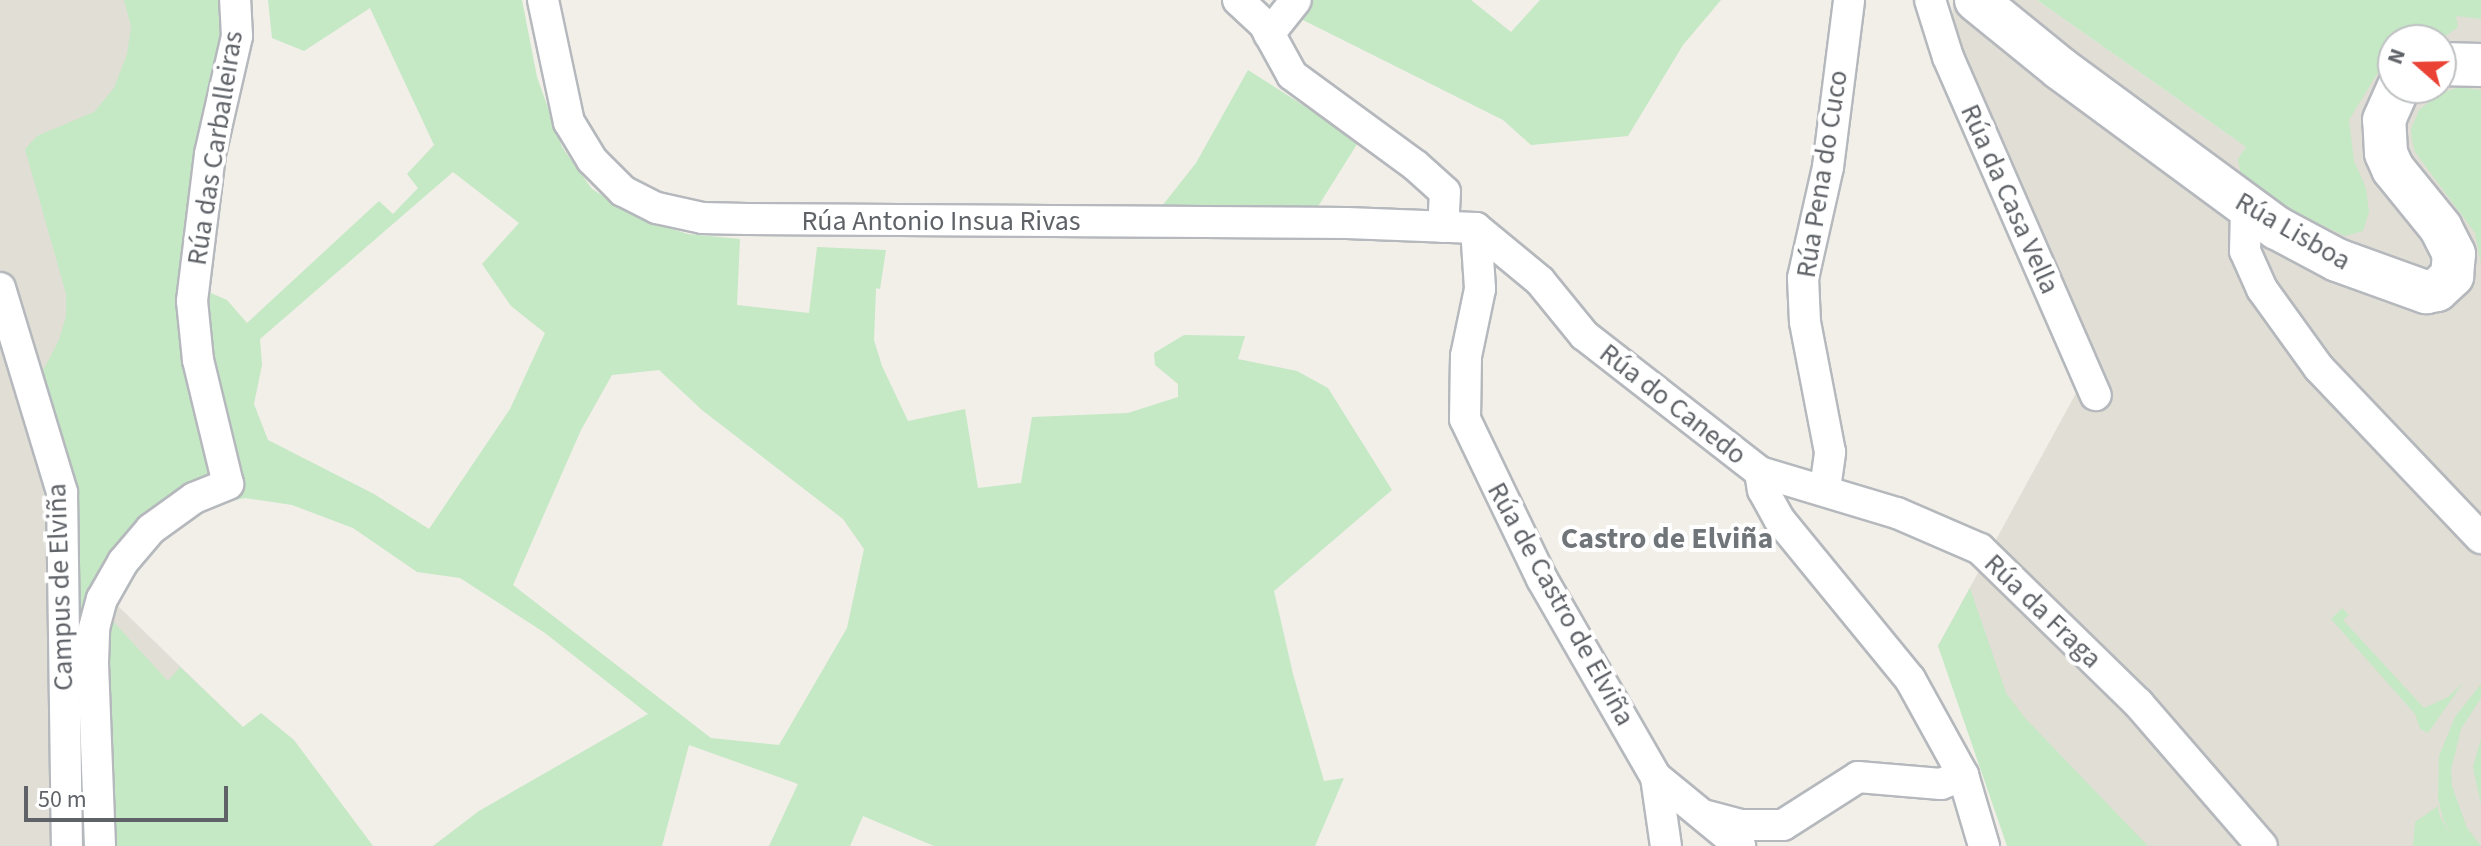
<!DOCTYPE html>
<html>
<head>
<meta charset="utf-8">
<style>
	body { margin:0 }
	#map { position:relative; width:2481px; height:846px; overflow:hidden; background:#f1efe8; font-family:"Source Sans 3",sans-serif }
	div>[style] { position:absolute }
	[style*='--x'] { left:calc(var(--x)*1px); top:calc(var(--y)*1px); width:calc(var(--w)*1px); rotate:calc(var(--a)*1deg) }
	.education>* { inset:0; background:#e1ded6 }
	.green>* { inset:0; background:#c5e8c5 }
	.roads { filter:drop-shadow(2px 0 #b5b8bc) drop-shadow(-2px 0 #b5b8bc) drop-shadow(0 2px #b5b8bc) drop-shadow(0 -2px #b5b8bc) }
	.street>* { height:30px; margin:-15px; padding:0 15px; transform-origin:15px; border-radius:15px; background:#fff }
	.secondary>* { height:42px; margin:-21px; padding:0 21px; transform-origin:21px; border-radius:21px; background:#fff }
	span { translate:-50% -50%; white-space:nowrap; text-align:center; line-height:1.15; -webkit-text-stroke:8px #fff; paint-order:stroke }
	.street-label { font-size:28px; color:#5f6368 }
	.neighbourhood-label { font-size:30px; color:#70757a; font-weight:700 }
	.north { position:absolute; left:2377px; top:24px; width:80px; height:80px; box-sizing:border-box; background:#fff; border:2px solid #bfc1c3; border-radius:50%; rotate:290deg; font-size:22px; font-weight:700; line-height:32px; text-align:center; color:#5f6368 }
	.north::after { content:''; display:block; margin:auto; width:28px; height:36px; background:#ea4335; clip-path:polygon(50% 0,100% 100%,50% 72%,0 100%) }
	.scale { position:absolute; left:24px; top:786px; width:204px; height:36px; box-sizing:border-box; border:4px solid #5f6368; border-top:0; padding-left:10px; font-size:24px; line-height:28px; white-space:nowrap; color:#5f6368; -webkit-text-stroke:6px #fff; paint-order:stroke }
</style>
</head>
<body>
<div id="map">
	<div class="education">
		<i style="clip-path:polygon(0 0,253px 0,82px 571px,365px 846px,0 846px)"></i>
		<i style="clip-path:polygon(evenodd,1953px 0,2037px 0,2246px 147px,2358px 46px,2455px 15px,2481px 19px,2481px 846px,2023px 846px,1938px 646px,2093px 362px,1952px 33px,1953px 0,2393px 40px,2441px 40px,2441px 88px,2393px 88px,2393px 40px)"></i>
	</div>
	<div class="green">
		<i style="clip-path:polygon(evenodd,124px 0,219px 0,224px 19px,206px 291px,227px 300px,247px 323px,379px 201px,393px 214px,418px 188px,407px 174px,434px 145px,370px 8px,304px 51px,272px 38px,268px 0,522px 0,537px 77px,562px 147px,592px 189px,640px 219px,688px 234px,740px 239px,737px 305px,809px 313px,817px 247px,886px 250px,880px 289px,876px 288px,874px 340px,882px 366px,908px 421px,965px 409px,978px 488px,1021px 483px,1032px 417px,1128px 413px,1178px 397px,1178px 384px,1155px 365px,1154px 353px,1184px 335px,1245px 336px,1238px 359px,1297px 371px,1328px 388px,1392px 490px,1274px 591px,1293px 674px,1324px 781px,1344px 778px,1315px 846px,934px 846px,863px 816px,850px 846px,769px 846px,798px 784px,689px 745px,662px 846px,433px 846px,479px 811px,648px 714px,545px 633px,460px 578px,417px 572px,353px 528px,292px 505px,245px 498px,211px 505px,182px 523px,139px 565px,109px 617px,168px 681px,180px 667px,243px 727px,261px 713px,294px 740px,373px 846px,74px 846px,40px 376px,59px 340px,66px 316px,66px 294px,25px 149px,37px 136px,94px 112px,114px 88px,127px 54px,131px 27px,124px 0,453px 172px,519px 223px,482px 264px,511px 306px,545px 333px,510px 409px,429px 529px,374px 494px,268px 440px,254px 404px,262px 365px,260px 339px,453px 172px,124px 0,659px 370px,702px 410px,843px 519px,864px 549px,847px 628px,779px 745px,711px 738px,513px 585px,581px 430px,612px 375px,659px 370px)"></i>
		<i style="clip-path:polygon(1308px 0,1471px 0,1511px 32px,1540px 0,1721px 0,1683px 45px,1628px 136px,1531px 145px,1503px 120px,1301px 19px)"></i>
		<i style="clip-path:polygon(2037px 0,2481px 0,2481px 19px,2456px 16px,2458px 27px,2440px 40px,2393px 40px,2393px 58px,2385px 61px,2349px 120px,2354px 161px,2366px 188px,2369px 212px,2363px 231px,2345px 236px,2299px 214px,2241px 176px,2238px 159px,2246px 147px)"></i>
		<i style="clip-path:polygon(1248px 70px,1359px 141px,1317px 208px,1162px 206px,1196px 163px)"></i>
		<i style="clip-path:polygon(2459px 87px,2481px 90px,2481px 264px,2475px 233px,2415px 152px,2412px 140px,2411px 129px,2419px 110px,2439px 94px)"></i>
		<i style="clip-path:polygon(1970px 588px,2006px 693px,2025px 718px,2148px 846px,2007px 846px,1938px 646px)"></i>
		<i style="clip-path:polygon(2342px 608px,2349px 615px,2343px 620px,2424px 708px,2448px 697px,2463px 683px,2428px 733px,2420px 729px,2415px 714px,2331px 619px)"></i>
		<i style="clip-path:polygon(2481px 684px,2481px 698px,2461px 729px,2451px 770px,2452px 786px,2467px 828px,2481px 846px,2413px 846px,2415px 822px,2438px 806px,2440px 817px,2452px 836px,2443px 819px,2438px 798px,2439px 756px,2455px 717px)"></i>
		<i style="clip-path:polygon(2481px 738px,2481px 805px,2473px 767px)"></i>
	</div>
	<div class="roads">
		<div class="street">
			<i style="--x:543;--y:0;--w:125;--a:78"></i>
			<i style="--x:569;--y:122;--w:44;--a:58.8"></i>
			<i style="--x:592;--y:160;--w:44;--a:45"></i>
			<i style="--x:623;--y:191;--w:38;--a:27"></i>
			<i style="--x:657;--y:208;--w:46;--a:12.5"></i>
			<i style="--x:702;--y:218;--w:45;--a:1.3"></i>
			<i style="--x:747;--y:219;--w:600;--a:0.38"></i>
			<i style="--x:1347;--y:223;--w:129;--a:2.2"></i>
			<i style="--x:1238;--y:0;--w:35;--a:43"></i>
			<i style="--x:1264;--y:24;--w:58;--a:61.2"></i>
			<i style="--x:1292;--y:75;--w:152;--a:36.2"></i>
			<i style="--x:1415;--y:165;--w:40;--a:42"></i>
			<i style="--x:1445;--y:192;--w:35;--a:93"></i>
			<i style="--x:1930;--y:0;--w:60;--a:72.5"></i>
			<i style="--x:1948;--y:57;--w:369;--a:66.4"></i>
			<i style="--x:1269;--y:34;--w:43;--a:-51.5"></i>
			<i style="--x:2246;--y:208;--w:43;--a:91.3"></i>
			<i style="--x:2245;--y:251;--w:42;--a:65.9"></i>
			<i style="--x:2262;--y:289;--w:97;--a:54.2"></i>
			<i style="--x:2319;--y:368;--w:235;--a:46.4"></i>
			<i style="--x:1476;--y:228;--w:83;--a:39.6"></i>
			<i style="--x:1540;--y:281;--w:70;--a:50.8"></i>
			<i style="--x:1584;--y:335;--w:223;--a:37.9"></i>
			<i style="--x:1760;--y:472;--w:18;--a:81"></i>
			<i style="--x:1763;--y:490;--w:33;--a:61"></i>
			<i style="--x:1779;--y:519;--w:207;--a:50.7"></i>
			<i style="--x:1910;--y:679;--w:110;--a:61.1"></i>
			<i style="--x:1963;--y:775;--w:74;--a:73.5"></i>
			<i style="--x:1476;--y:228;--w:61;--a:86.2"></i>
			<i style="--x:1480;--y:289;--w:68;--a:101.8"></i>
			<i style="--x:1466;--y:356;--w:63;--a:90.9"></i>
			<i style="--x:1465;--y:419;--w:178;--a:64.3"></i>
			<i style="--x:1542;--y:579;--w:228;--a:60.1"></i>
			<i style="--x:1656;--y:777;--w:109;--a:39.4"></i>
			<i style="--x:0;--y:288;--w:213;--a:73.1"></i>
			<i style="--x:62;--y:492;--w:354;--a:89.2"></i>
			<i style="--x:1760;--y:472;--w:143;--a:16.7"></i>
			<i style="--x:1897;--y:513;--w:90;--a:23.4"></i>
			<i style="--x:1980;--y:549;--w:221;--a:44.3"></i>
			<i style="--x:2138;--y:703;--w:189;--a:49.1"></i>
			<i style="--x:1825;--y:489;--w:37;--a:-82"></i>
			<i style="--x:1830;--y:452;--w:132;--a:-100.9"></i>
			<i style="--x:1805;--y:322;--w:44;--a:-92.6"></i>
			<i style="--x:1803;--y:278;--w:114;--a:-77.3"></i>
			<i style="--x:1828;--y:167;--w:168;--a:-82.8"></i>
			<i style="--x:1656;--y:777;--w:70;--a:81.8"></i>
			<i style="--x:1707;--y:816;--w:34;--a:15"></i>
			<i style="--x:1740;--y:825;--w:43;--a:0"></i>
			<i style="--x:1783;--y:825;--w:89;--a:-32.6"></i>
			<i style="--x:1858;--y:777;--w:83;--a:4.8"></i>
			<i style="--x:1941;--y:784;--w:24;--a:-22"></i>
			<i style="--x:100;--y:846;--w:183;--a:-92.2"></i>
			<i style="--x:93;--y:663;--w:35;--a:-88"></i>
			<i style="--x:94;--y:628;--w:30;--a:-75"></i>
			<i style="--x:102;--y:599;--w:43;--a:-60.4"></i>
			<i style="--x:123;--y:562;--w:43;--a:-49.7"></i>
			<i style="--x:151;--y:529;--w:53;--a:-35.8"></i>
			<i style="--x:194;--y:498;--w:37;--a:-22"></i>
			<i style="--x:228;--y:484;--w:128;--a:-103.6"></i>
			<i style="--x:198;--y:360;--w:59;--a:-95.8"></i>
			<i style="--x:192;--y:301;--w:148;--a:-83"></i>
			<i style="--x:210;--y:154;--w:121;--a:-77.1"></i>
			<i style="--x:237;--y:36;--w:36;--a:-93"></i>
		</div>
		<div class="secondary">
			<i style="--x:1976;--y:0;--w:109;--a:39.1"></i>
			<i style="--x:2061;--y:69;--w:268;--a:36.4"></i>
			<i style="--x:2277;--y:228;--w:68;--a:28.1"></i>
			<i style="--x:2337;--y:260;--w:95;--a:19.8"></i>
			<i style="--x:2426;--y:292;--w:11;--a:-10"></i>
			<i style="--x:2437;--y:290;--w:21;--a:-43"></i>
			<i style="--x:2452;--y:276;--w:22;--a:-85"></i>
			<i style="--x:2454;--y:254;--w:29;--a:-117"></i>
			<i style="--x:2441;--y:228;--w:76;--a:-129.1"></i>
			<i style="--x:2393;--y:169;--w:17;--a:-114"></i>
			<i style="--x:2386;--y:153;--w:33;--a:-93"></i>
			<i style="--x:2384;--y:120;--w:35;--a:-66"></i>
			<i style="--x:2441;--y:64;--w:40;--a:1.4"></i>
		</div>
	</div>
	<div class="street-label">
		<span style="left:215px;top:148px;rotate:-81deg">Rúa das Carballeiras</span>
		<span style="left:1822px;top:174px;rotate:-81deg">Rúa Pena do Cuco</span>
		<span style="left:2010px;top:199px;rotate:66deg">Rúa da Casa Vella</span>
		<span style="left:941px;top:221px">Rúa Antonio Insua Rivas</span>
		<span style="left:2293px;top:231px;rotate:30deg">Rúa Lisboa</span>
		<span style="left:1673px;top:404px;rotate:38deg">Rúa do Canedo</span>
		<span style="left:60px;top:587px;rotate:-92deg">Campus de Elviña</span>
		<span style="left:1561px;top:604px;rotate:61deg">Rúa de Castro de Elviña</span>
		<span style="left:2043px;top:611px;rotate:44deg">Rúa da Fraga</span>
	</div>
	<div class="neighbourhood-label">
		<span style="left:1667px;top:539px">Castro de Elviña</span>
	</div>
	<div class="north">N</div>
	<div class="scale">50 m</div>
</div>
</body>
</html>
